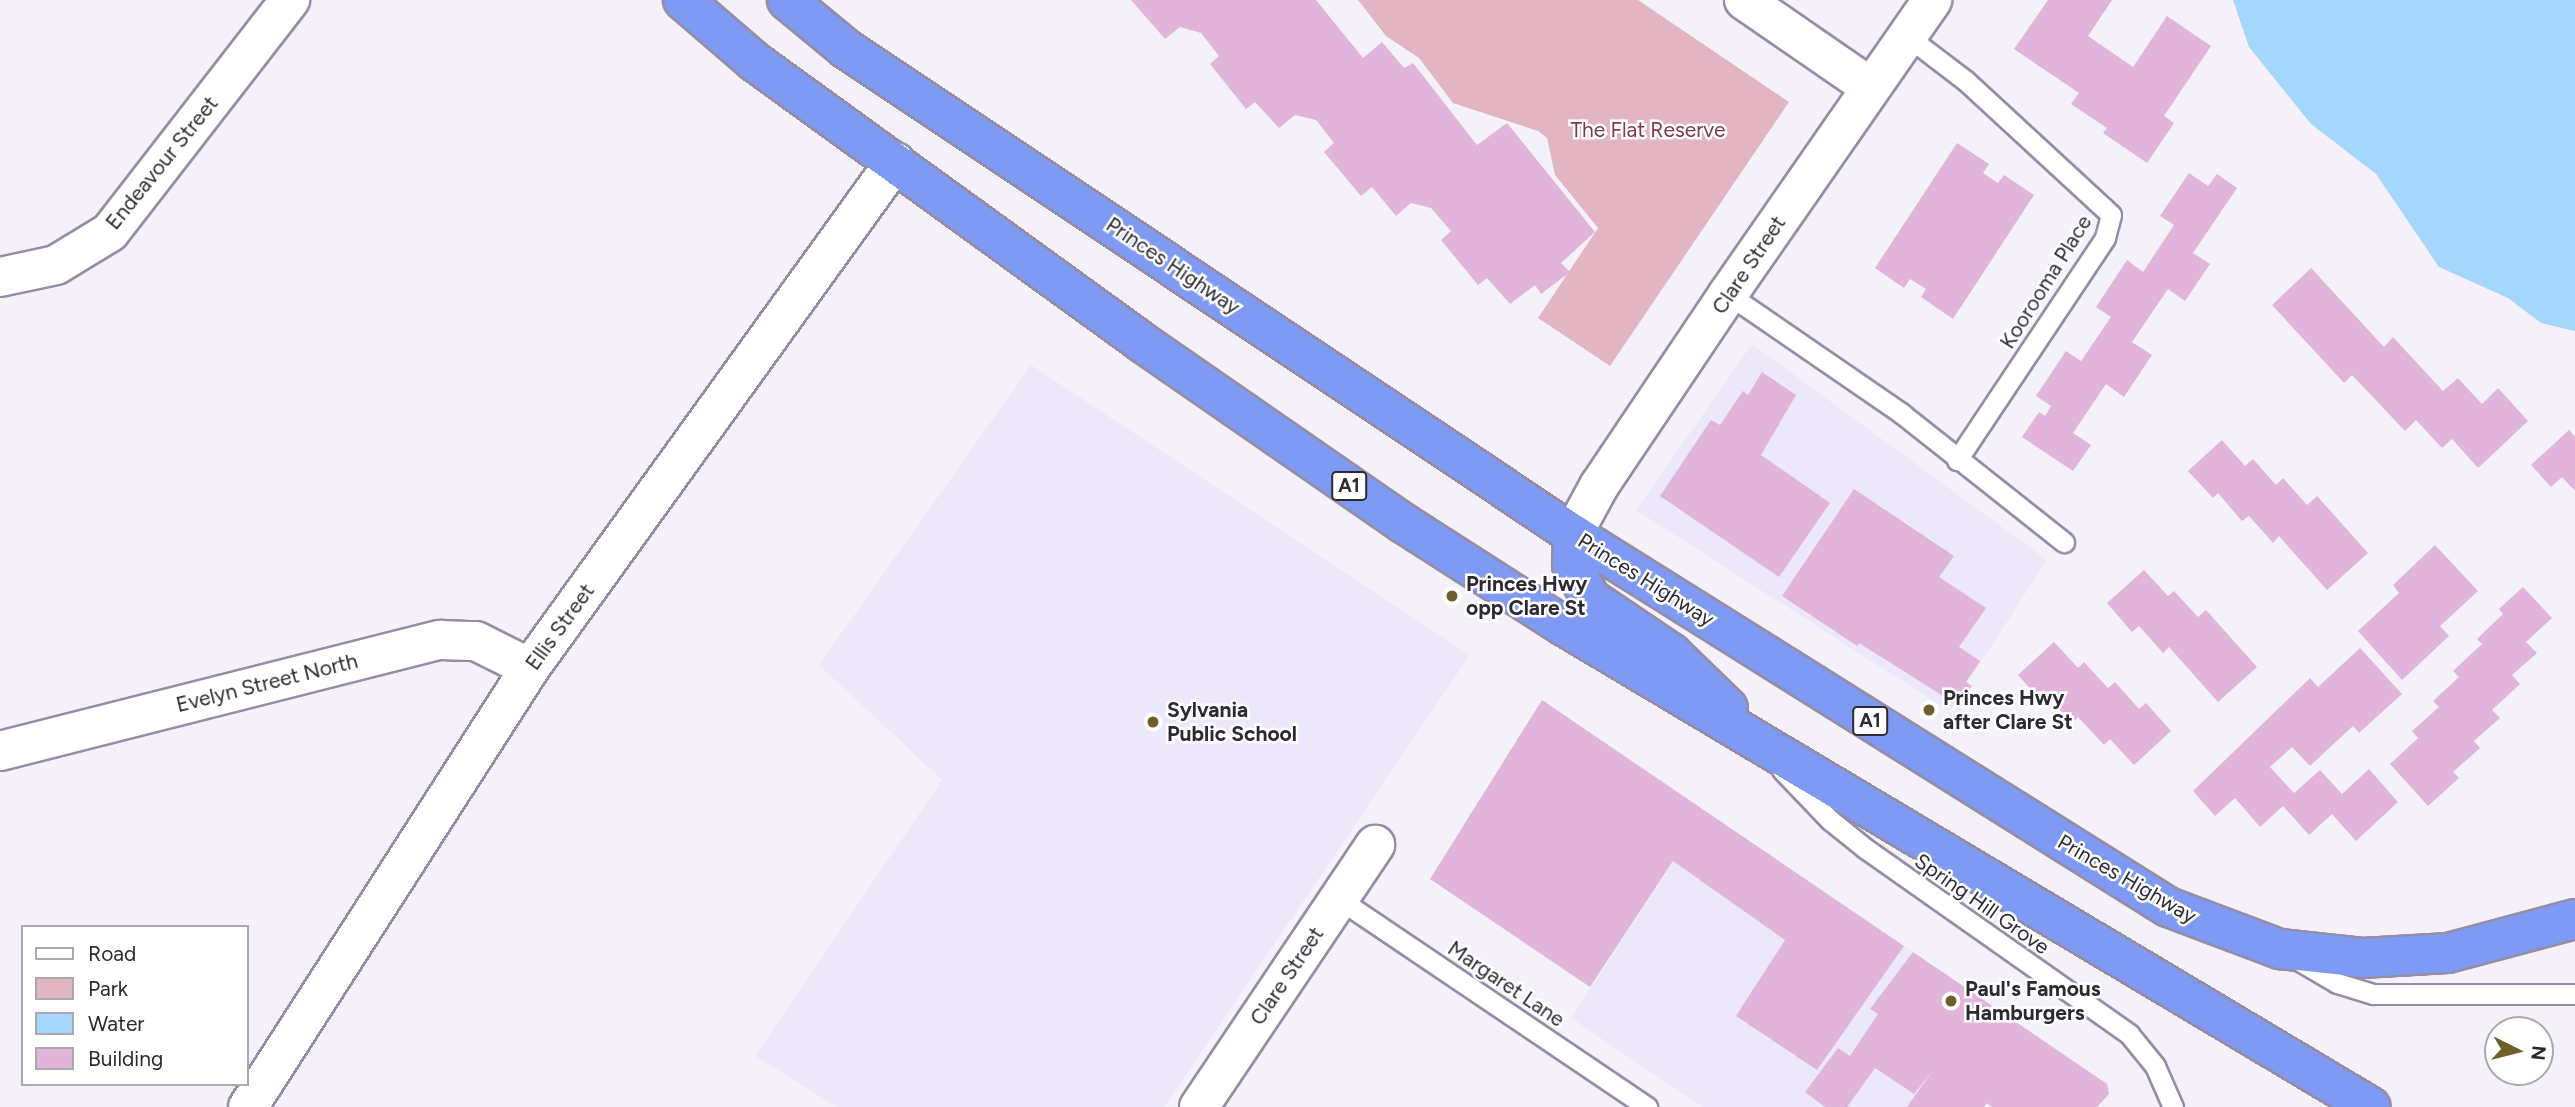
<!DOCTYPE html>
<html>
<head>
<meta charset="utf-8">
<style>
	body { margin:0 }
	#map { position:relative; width:2575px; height:1107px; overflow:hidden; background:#f4f1fb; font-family:Figtree,sans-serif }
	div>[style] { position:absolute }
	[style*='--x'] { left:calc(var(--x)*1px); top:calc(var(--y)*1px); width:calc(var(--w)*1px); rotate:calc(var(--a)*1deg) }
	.built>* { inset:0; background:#ede7fb }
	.green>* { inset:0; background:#e2b5c2 }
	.water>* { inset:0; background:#a4d7fb }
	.building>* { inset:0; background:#e0b4db }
	.roads { filter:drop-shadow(2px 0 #948da5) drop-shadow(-2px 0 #948da5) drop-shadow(0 2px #948da5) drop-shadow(0 -2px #948da5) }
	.lane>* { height:19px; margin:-9.5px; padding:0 9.5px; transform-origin:9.5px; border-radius:9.5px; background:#fff }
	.street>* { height:38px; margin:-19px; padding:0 19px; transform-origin:19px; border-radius:19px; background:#fff }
	.highway>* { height:38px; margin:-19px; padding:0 19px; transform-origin:19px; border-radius:19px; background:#7e9af3 }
	.dots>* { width:19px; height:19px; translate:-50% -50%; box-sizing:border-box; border:4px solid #fff; border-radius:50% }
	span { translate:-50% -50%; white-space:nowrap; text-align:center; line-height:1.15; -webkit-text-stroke:5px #fff; paint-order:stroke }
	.shield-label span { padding:2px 5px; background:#fff; border:2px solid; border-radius:5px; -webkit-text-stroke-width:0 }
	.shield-label { font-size:19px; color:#2c2932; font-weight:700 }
	.park-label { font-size:21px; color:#7f3750 }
	.street-label { font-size:21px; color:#2c2932 }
	.poi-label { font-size:21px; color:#2c2932; font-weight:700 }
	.left { translate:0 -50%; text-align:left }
	.legend { position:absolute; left:21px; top:925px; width:228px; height:161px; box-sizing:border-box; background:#fff; border:2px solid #aba9ad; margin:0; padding:9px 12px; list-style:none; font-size:21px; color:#2c2932 }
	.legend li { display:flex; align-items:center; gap:14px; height:35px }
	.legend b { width:35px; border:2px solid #aba9ad }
	.north { position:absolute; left:2484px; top:1016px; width:70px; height:70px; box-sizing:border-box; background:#fff; border:2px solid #aba9ad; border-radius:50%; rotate:96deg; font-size:19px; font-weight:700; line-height:28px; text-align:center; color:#2c2932 }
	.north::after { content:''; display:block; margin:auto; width:24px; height:32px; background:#705e2d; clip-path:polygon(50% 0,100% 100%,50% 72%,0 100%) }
</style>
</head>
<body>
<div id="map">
	<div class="built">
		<i style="clip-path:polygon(1752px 344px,2047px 560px,1949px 711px,1636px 510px)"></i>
		<i style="clip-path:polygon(1031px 365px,1470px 655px,1164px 1107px,837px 1107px,755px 1056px,942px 780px,819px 665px)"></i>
		<i style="clip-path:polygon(1706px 812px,2107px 1084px,2109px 1094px,2097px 1107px,1702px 1107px,1571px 1018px)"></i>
	</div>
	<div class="green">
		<i style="clip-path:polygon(1358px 0,1638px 0,1789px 102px,1610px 366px,1538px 318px,1598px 228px,1555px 175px,1547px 138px,1538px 131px,1453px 103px,1419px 58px,1386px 36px)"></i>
	</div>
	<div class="water">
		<i style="clip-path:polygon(2233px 0,2575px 0,2575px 331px,2541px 323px,2508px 298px,2439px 267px,2376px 174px,2311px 124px,2249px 47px)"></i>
	</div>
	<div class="building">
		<i style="clip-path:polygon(1131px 0,1316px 0,1363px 58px,1382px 42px,1404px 68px,1413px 63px,1477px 145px,1507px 123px,1595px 232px,1561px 263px,1570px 272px,1541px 294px,1535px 285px,1510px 304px,1487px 278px,1478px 285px,1441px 240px,1451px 231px,1431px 208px,1411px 203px,1396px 216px,1372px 187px,1361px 196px,1324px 152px,1334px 143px,1316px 120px,1295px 115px,1279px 128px,1255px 102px,1246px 109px,1210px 64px,1219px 56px,1201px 33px,1180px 27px,1165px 39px)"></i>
		<i style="clip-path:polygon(2048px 0,2112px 0,2088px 36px,2133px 67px,2167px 16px,2211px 46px,2164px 116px,2174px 123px,2147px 163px,2103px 133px,2107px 128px,2071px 104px,2079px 93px,2014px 49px)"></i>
		<i style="clip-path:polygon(1957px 143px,1989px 164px,1983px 173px,1998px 183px,2004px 175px,2034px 195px,1953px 319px,1921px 297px,1926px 289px,1910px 279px,1904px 288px,1875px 268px)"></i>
		<i style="clip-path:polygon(2189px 173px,2208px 186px,2217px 174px,2237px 188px,2193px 253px,2210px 264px,2185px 301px,2168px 289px,2132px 342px,2152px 355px,2124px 397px,2106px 384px,2073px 433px,2091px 445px,2073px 471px,2022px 437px,2039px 412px,2045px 416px,2051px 406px,2036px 396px,2066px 351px,2081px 361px,2111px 317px,2096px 307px,2127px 260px,2143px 272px,2174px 225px,2160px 216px)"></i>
		<i style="clip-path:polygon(2311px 268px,2384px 347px,2393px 337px,2443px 391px,2458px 378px,2482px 404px,2498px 388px,2528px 421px,2478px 468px,2452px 439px,2442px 448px,2416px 420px,2405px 431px,2352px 375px,2344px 383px,2272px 305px)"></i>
		<i style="clip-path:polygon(1762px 372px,1796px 395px,1761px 455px,1830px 503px,1779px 577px,1660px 496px,1711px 420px,1720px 425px,1743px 391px,1748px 395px)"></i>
		<i style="clip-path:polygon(2569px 430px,2575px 437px,2575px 491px,2562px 477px,2551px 487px,2531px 465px)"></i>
		<i style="clip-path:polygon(2222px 440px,2245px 466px,2253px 459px,2276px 485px,2283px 478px,2307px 505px,2317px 496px,2368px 553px,2327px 590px,2279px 536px,2273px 543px,2249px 516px,2242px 521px,2218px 493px,2213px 498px,2188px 471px)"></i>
		<i style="clip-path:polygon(1854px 489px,1954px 556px,1939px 577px,1986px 608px,1959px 647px,1980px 661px,1966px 682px,1972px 686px,1959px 706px,1859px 643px,1857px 646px,1782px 596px)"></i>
		<i style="clip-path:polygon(2435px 545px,2478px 591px,2440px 626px,2449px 636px,2402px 680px,2358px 631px,2399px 593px,2393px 585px)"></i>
		<i style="clip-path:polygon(2144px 570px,2168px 596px,2174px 591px,2198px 617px,2206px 610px,2257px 667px,2218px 702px,2169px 647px,2163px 653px,2139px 626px,2132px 632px,2107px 603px)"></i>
		<i style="clip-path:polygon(2523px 587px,2552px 618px,2526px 642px,2537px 653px,2512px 675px,2520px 684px,2492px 710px,2500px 718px,2474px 741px,2480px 748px,2453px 772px,2459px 778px,2428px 806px,2390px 764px,2418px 738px,2412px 731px,2439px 707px,2433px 701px,2459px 677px,2453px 671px,2482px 644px,2477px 639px,2503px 614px,2499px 609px)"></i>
		<i style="clip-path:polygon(2054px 642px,2078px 668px,2084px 662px,2108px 688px,2115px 682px,2139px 709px,2146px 703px,2171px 731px,2134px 765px,2110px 739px,2104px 745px,2078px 717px,2072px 723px,2047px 695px,2041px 701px,2018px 675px)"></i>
		<i style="clip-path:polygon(2360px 648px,2402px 694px,2359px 733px,2353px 726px,2310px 766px,2292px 747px,2270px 767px,2294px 793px,2320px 770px,2342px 794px,2369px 769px,2398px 802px,2356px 841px,2332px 814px,2309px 835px,2283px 806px,2260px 827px,2235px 798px,2215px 816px,2193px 791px,2310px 678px,2318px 687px)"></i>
		<i style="clip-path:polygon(1542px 700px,1904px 946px,1817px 1070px,1736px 1016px,1785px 940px,1673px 861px,1590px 987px,1430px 879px)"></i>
		<i style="clip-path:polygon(1913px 952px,2107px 1084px,2109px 1094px,2097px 1107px,1992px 1107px,1987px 1103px,1984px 1107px,1907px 1107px,1933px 1070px,1914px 1094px,1875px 1068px,1847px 1107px,1825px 1107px,1805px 1092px,1838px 1048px,1850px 1056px,1878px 1014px,1870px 1009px)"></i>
	</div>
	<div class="roads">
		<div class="lane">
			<i style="--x:1907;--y:36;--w:74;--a:37.3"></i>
			<i style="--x:1966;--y:81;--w:197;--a:42.7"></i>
			<i style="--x:2111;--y:215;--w:24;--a:105"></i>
			<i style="--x:2105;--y:238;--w:267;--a:123.7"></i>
			<i style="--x:1728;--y:294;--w:210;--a:34.5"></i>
			<i style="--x:1901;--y:413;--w:208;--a:38.4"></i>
			<i style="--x:1782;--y:770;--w:69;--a:46.2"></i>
			<i style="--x:1830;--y:820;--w:46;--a:38.9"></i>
			<i style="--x:1866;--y:849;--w:322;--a:35.1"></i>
			<i style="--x:2129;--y:1034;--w:41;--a:50.9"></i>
			<i style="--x:2155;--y:1066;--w:45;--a:66.3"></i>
			<i style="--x:1339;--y:899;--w:372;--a:34"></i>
			<i style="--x:2298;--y:960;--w:45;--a:30.5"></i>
			<i style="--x:2337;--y:983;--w:38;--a:17"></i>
			<i style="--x:2373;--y:994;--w:202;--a:0"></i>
		</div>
		<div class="street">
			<i style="--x:1744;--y:0;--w:153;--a:34.6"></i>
			<i style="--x:0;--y:277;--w:57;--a:-12.1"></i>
			<i style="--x:56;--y:265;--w:63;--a:-31.4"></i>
			<i style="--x:110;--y:232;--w:294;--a:-52.2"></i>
			<i style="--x:1573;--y:534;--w:55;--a:-61.6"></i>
			<i style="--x:1599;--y:486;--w:231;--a:-56.1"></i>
			<i style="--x:1728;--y:294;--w:358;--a:-55.2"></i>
			<i style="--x:0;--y:751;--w:454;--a:-14.2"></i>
			<i style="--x:440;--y:640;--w:36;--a:2"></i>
			<i style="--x:476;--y:641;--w:60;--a:26.6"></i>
			<i style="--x:248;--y:1107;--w:522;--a:-57.28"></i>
			<i style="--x:530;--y:668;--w:624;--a:-54.2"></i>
			<i style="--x:1199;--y:1107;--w:316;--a:-56.1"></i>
		</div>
		<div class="highway">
			<i style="--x:683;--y:0;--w:95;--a:40.7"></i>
			<i style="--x:755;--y:62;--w:475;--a:35.9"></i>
			<i style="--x:1140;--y:341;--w:320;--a:34.7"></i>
			<i style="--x:1403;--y:523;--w:191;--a:32.6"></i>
			<i style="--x:1564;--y:626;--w:939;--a:30.8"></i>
			<i style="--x:787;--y:0;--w:75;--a:39.6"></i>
			<i style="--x:845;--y:48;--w:875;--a:33.73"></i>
			<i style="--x:1573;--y:534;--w:702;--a:32.08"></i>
			<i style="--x:2168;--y:907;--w:120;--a:20.6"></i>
			<i style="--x:2280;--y:949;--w:83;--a:6.2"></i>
			<i style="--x:2363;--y:958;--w:85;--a:-3.4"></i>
			<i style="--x:2448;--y:953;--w:131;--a:-15"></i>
			<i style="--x:1573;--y:534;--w:31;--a:92"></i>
			<i style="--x:1572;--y:565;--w:39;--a:61"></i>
			<i style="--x:1591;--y:599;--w:97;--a:34"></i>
			<i style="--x:1671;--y:653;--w:79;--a:44"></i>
		</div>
	</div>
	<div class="dots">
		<i style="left:1452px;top:596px;background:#705e2d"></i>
		<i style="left:1929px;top:710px;background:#705e2d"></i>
		<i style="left:1153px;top:722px;background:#705e2d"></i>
		<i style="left:1951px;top:1001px;background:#705e2d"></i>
	</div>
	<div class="shield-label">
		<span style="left:1349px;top:486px">A1</span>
		<span style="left:1870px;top:721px">A1</span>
	</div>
	<div class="park-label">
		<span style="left:1648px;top:130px">The Flat Reserve</span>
	</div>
	<div class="street-label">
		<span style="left:162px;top:163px;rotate:-51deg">Endeavour Street</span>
		<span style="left:1749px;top:265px;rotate:-56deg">Clare Street</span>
		<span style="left:1173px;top:266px;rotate:34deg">Princes Highway</span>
		<span style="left:2046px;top:282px;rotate:-58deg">Koorooma Place</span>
		<span style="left:1646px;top:580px;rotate:32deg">Princes Highway</span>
		<span style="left:560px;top:627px;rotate:-54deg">Ellis Street</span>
		<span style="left:267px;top:683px;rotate:-14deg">Evelyn Street North</span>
		<span style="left:2127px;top:879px;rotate:30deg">Princes Highway</span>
		<span style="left:1982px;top:904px;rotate:35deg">Spring Hill Grove</span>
		<span style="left:1287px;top:976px;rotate:-56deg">Clare Street</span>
		<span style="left:1506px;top:984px;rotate:34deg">Margaret Lane</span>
	</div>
	<div class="poi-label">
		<span class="left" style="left:1466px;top:596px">Princes Hwy<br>opp Clare St</span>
		<span class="left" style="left:1943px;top:710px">Princes Hwy<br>after Clare St</span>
		<span class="left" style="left:1167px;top:722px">Sylvania<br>Public School</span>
		<span class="left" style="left:1965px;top:1001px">Paul's Famous<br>Hamburgers</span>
	</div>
	<ul class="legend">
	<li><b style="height:9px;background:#fff"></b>Road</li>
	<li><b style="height:19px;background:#e2b5c2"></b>Park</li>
	<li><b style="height:19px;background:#a4d7fb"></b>Water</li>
	<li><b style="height:19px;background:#e0b4db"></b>Building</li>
	</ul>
	<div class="north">N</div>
</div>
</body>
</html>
